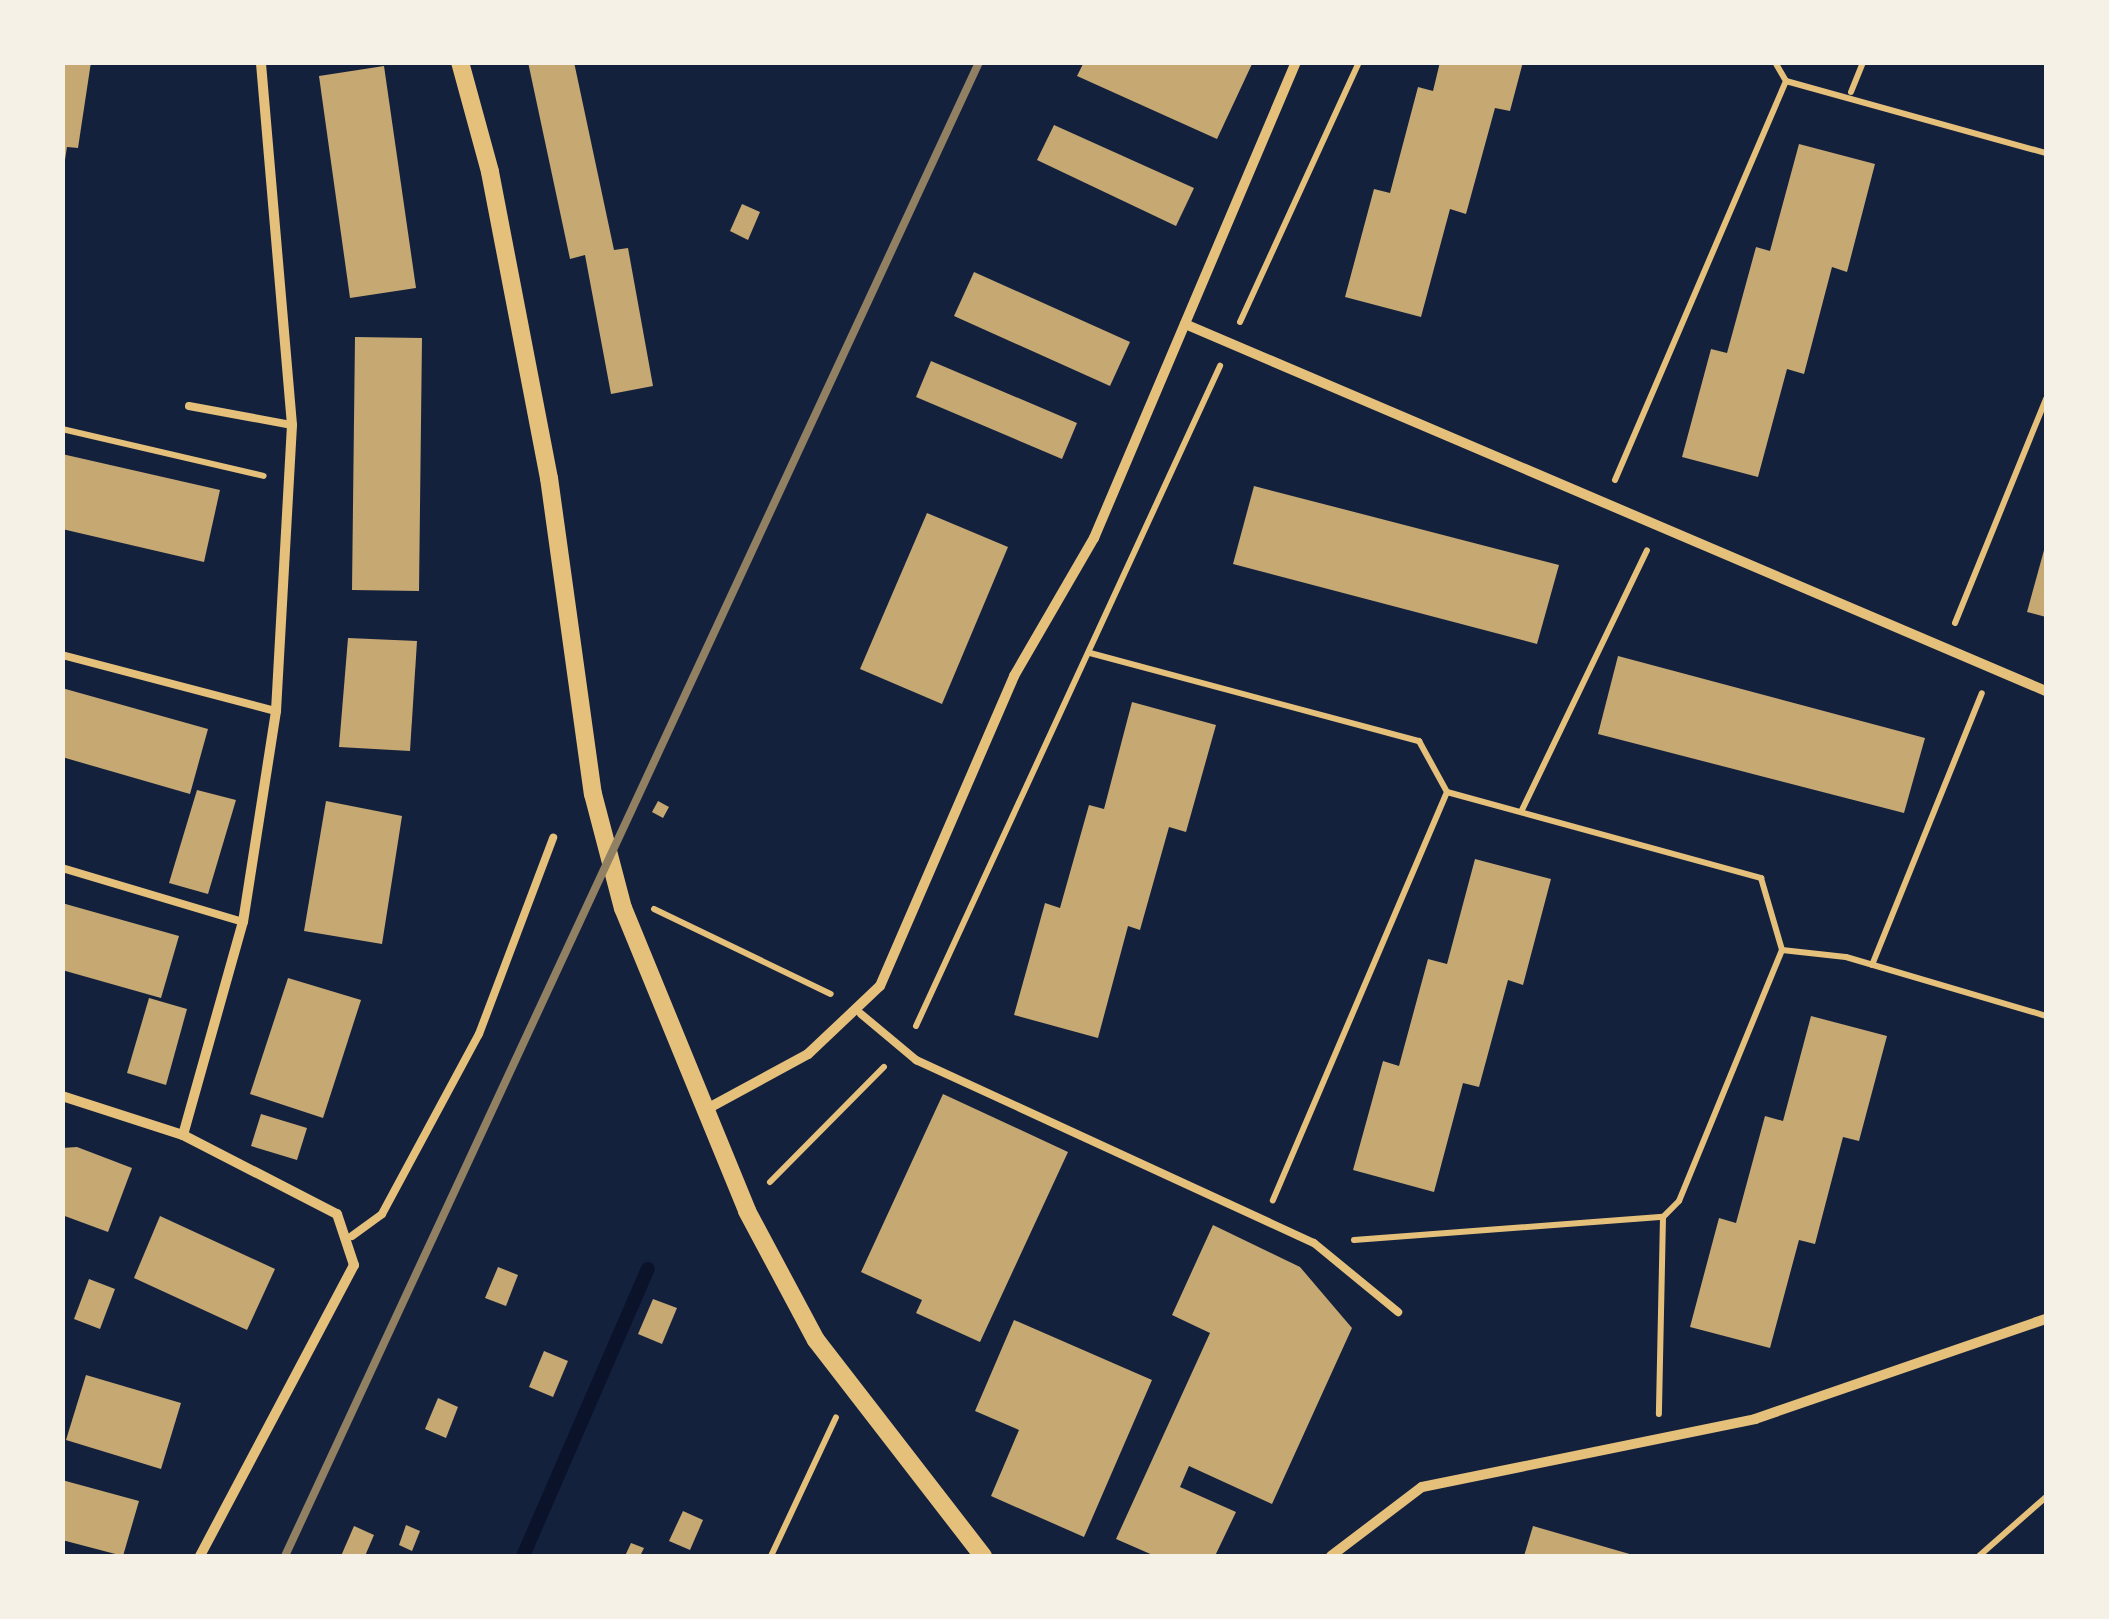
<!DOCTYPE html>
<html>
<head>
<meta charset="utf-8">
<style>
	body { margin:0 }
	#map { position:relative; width:2109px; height:1619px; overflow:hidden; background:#14213d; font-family:Arial,sans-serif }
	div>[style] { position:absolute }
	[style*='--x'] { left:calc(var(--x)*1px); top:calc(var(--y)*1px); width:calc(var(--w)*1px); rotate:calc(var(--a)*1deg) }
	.stream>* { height:14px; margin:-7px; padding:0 7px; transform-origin:7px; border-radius:7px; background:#0b132b }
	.building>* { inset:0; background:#c6a872 }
	.path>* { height:6px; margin:-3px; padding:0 3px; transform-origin:3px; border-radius:3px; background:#e5c07b }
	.service>* { height:8px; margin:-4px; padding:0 4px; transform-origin:4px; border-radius:4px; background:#e5c07b }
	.minor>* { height:10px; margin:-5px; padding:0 5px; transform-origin:5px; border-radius:5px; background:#e5c07b }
	.tertiary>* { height:18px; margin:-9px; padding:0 9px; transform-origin:9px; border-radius:9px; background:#e5c07b }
	.rail>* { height:8px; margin:-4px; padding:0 4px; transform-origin:4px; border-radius:4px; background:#918062 }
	span { translate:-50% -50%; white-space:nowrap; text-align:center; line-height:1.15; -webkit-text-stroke:8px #f6f1e7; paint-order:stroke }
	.frame { position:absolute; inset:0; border:65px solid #f6f1e7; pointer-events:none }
</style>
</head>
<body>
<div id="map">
	<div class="stream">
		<i style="--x:523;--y:1556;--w:313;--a:-66.5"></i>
	</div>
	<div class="building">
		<i style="clip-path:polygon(62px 62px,91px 62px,78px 148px,67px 147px,65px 160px)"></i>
		<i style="clip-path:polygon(528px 62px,574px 62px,614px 250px,628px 248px,653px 386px,611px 394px,585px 255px,570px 259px)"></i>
		<i style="clip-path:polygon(1084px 62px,1249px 62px,1252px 64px,1217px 139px,1077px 76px)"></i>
		<i style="clip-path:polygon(1440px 62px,1523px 62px,1510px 111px,1495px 108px,1466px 214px,1450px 209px,1421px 317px,1345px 297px,1374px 189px,1390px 193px,1418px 87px,1433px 91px)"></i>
		<i style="clip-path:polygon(384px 66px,416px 288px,350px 298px,319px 76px)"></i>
		<i style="clip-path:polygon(1054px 125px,1194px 188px,1176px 226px,1037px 160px)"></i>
		<i style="clip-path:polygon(1799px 144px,1875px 164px,1847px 272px,1832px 267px,1804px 374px,1787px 369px,1758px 477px,1682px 457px,1711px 349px,1727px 353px,1756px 247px,1770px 251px)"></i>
		<i style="clip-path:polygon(742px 204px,760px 212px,748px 240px,730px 231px)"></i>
		<i style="clip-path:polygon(974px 272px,1130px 342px,1110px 386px,954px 316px)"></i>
		<i style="clip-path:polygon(355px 337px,422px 338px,419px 591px,352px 590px)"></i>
		<i style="clip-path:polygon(931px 361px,1077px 423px,1062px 459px,916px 397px)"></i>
		<i style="clip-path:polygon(62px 454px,220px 490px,204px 562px,62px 529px)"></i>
		<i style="clip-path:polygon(1254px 486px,1559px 565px,1537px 644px,1233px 564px)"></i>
		<i style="clip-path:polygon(927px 513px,1008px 547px,942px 704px,860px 669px)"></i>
		<i style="clip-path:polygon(2046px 543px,2046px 617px,2027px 612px)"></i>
		<i style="clip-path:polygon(348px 638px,417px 641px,410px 751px,339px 747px)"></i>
		<i style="clip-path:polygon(1618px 656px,1925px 738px,1904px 813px,1598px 734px)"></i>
		<i style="clip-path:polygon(62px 688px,208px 729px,190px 794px,62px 757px)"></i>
		<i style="clip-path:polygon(1132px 702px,1216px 725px,1186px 832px,1169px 827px,1140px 930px,1128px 926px,1098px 1038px,1014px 1015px,1045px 903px,1060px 908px,1089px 805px,1104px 809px)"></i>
		<i style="clip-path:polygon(197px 790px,236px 800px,208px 894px,169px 883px)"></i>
		<i style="clip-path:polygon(326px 801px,402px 816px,382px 944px,304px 931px)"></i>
		<i style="clip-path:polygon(658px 801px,669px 807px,663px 818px,652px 812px)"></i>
		<i style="clip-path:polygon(1475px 859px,1551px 879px,1523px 985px,1508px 980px,1479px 1087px,1463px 1083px,1434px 1192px,1353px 1170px,1383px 1061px,1399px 1066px,1428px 959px,1447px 964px)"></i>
		<i style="clip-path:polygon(62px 903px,179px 936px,161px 998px,62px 970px)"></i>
		<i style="clip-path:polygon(288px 978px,361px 1000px,323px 1118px,250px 1094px)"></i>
		<i style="clip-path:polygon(149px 998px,187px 1009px,166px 1085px,127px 1073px)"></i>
		<i style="clip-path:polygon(1811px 1016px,1887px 1036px,1859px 1141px,1843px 1137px,1815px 1244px,1799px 1240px,1770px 1348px,1690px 1327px,1719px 1218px,1736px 1223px,1765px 1116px,1783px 1121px)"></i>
		<i style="clip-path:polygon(943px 1094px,1068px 1152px,980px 1342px,916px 1313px,922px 1300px,861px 1272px)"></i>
		<i style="clip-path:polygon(261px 1114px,307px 1128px,297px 1160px,251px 1146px)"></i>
		<i style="clip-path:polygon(77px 1147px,132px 1168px,108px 1232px,62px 1215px,62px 1148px)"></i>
		<i style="clip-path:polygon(160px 1216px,275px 1269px,247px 1330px,134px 1278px)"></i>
		<i style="clip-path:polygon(1213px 1225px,1300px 1267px,1352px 1328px,1272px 1504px,1189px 1466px,1180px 1487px,1236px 1512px,1215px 1556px,1155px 1556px,1116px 1539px,1210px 1333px,1172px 1315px)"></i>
		<i style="clip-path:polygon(498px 1267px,518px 1275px,506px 1306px,485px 1298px)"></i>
		<i style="clip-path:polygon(89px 1279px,115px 1289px,100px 1329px,74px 1319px)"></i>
		<i style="clip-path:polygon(653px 1299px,677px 1308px,662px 1344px,638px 1334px)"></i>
		<i style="clip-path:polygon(1014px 1320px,1152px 1380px,1084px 1537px,991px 1496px,1019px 1430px,975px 1411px)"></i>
		<i style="clip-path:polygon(544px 1351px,568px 1361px,553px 1397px,529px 1387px)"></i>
		<i style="clip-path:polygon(86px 1375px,181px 1403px,161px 1469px,66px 1440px)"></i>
		<i style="clip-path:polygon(438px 1398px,458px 1407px,446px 1438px,425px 1429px)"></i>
		<i style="clip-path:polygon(62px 1480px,139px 1501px,123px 1556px,62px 1540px)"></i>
		<i style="clip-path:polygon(683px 1511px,703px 1520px,690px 1550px,669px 1541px)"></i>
		<i style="clip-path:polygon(406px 1525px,420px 1531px,412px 1551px,399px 1545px)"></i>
		<i style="clip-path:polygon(354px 1526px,374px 1535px,365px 1556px,341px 1556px)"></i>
		<i style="clip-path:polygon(1533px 1526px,1633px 1555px,1633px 1556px,1524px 1556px)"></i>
		<i style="clip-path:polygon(631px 1543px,644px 1548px,640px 1556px,625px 1556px)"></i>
	</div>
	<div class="path">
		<i style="--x:1775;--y:62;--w:22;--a:60"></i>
		<i style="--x:1786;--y:81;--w:270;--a:15.5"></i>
		<i style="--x:1851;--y:92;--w:32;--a:-68"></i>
		<i style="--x:1240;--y:322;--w:286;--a:-65.4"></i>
		<i style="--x:62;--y:429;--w:207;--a:13.1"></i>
		<i style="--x:1615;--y:480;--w:434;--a:-66.8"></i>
		<i style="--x:1955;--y:623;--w:242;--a:-67.9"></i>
		<i style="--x:1090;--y:653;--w:341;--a:15"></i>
		<i style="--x:1419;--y:741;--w:58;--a:61.2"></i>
		<i style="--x:1447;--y:792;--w:444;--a:113.1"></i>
		<i style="--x:1447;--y:792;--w:326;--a:15.3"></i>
		<i style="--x:1761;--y:878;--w:75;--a:73.7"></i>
		<i style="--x:1782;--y:950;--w:271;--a:112.3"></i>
		<i style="--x:1679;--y:1201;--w:23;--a:135"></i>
		<i style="--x:1522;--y:810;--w:288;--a:-64.3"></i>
		<i style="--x:654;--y:909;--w:196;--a:25.7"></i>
		<i style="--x:1782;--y:950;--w:64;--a:6.2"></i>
		<i style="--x:1846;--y:957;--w:209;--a:16.4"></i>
		<i style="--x:1872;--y:965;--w:293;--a:-68"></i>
		<i style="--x:916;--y:1026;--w:727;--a:-65.27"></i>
		<i style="--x:770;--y:1182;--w:162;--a:-45.3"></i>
		<i style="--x:1354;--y:1240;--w:310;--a:-4.3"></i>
		<i style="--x:1663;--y:1217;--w:197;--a:91.2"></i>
		<i style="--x:771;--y:1556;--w:153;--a:-64.9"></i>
		<i style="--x:1979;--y:1556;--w:89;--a:-41.4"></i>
	</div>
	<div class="service">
		<i style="--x:189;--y:406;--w:105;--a:10.5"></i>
		<i style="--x:62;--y:655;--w:221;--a:14.7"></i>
		<i style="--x:62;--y:868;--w:189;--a:16.6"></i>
		<i style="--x:861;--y:1014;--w:72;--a:39.9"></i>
		<i style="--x:916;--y:1060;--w:438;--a:24.7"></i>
		<i style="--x:1314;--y:1243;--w:109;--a:39.4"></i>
		<i style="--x:352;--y:1236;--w:37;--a:-36"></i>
		<i style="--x:382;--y:1214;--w:204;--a:-61.7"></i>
		<i style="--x:479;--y:1034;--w:210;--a:-69.3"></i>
	</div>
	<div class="minor">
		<i style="--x:1185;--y:324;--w:936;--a:23.09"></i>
		<i style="--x:62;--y:1096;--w:127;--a:17.9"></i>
		<i style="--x:183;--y:1135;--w:221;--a:-74.3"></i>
		<i style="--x:243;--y:922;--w:214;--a:-81.1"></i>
		<i style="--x:276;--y:711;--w:286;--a:-86.8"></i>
		<i style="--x:292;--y:425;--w:364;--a:-94.9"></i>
		<i style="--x:705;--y:1110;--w:117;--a:-28.5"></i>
		<i style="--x:808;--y:1054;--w:99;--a:-43.4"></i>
		<i style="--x:880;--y:986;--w:338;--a:-66.6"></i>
		<i style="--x:1014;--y:676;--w:160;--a:-59.9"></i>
		<i style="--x:1094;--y:538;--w:517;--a:-67.01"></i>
		<i style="--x:183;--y:1135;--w:173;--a:27.2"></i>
		<i style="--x:337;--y:1214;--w:54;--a:71.6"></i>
		<i style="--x:354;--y:1265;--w:329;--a:117.9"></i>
		<i style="--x:1331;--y:1556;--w:114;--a:-37.2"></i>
		<i style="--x:1422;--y:1487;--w:340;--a:-11.5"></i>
		<i style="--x:1755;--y:1419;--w:308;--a:-19"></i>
	</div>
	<div class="tertiary">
		<i style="--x:460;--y:62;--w:114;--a:74.7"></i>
		<i style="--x:490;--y:172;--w:312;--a:79.1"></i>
		<i style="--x:549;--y:478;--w:319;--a:82.1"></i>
		<i style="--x:593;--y:794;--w:118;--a:75.3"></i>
		<i style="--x:623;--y:908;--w:327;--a:67.7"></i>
		<i style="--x:747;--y:1211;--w:146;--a:61.9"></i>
		<i style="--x:816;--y:1340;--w:273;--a:52.3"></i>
	</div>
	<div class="rail">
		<i style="--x:285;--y:1556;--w:1647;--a:-65.08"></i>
	</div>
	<div class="frame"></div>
</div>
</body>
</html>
